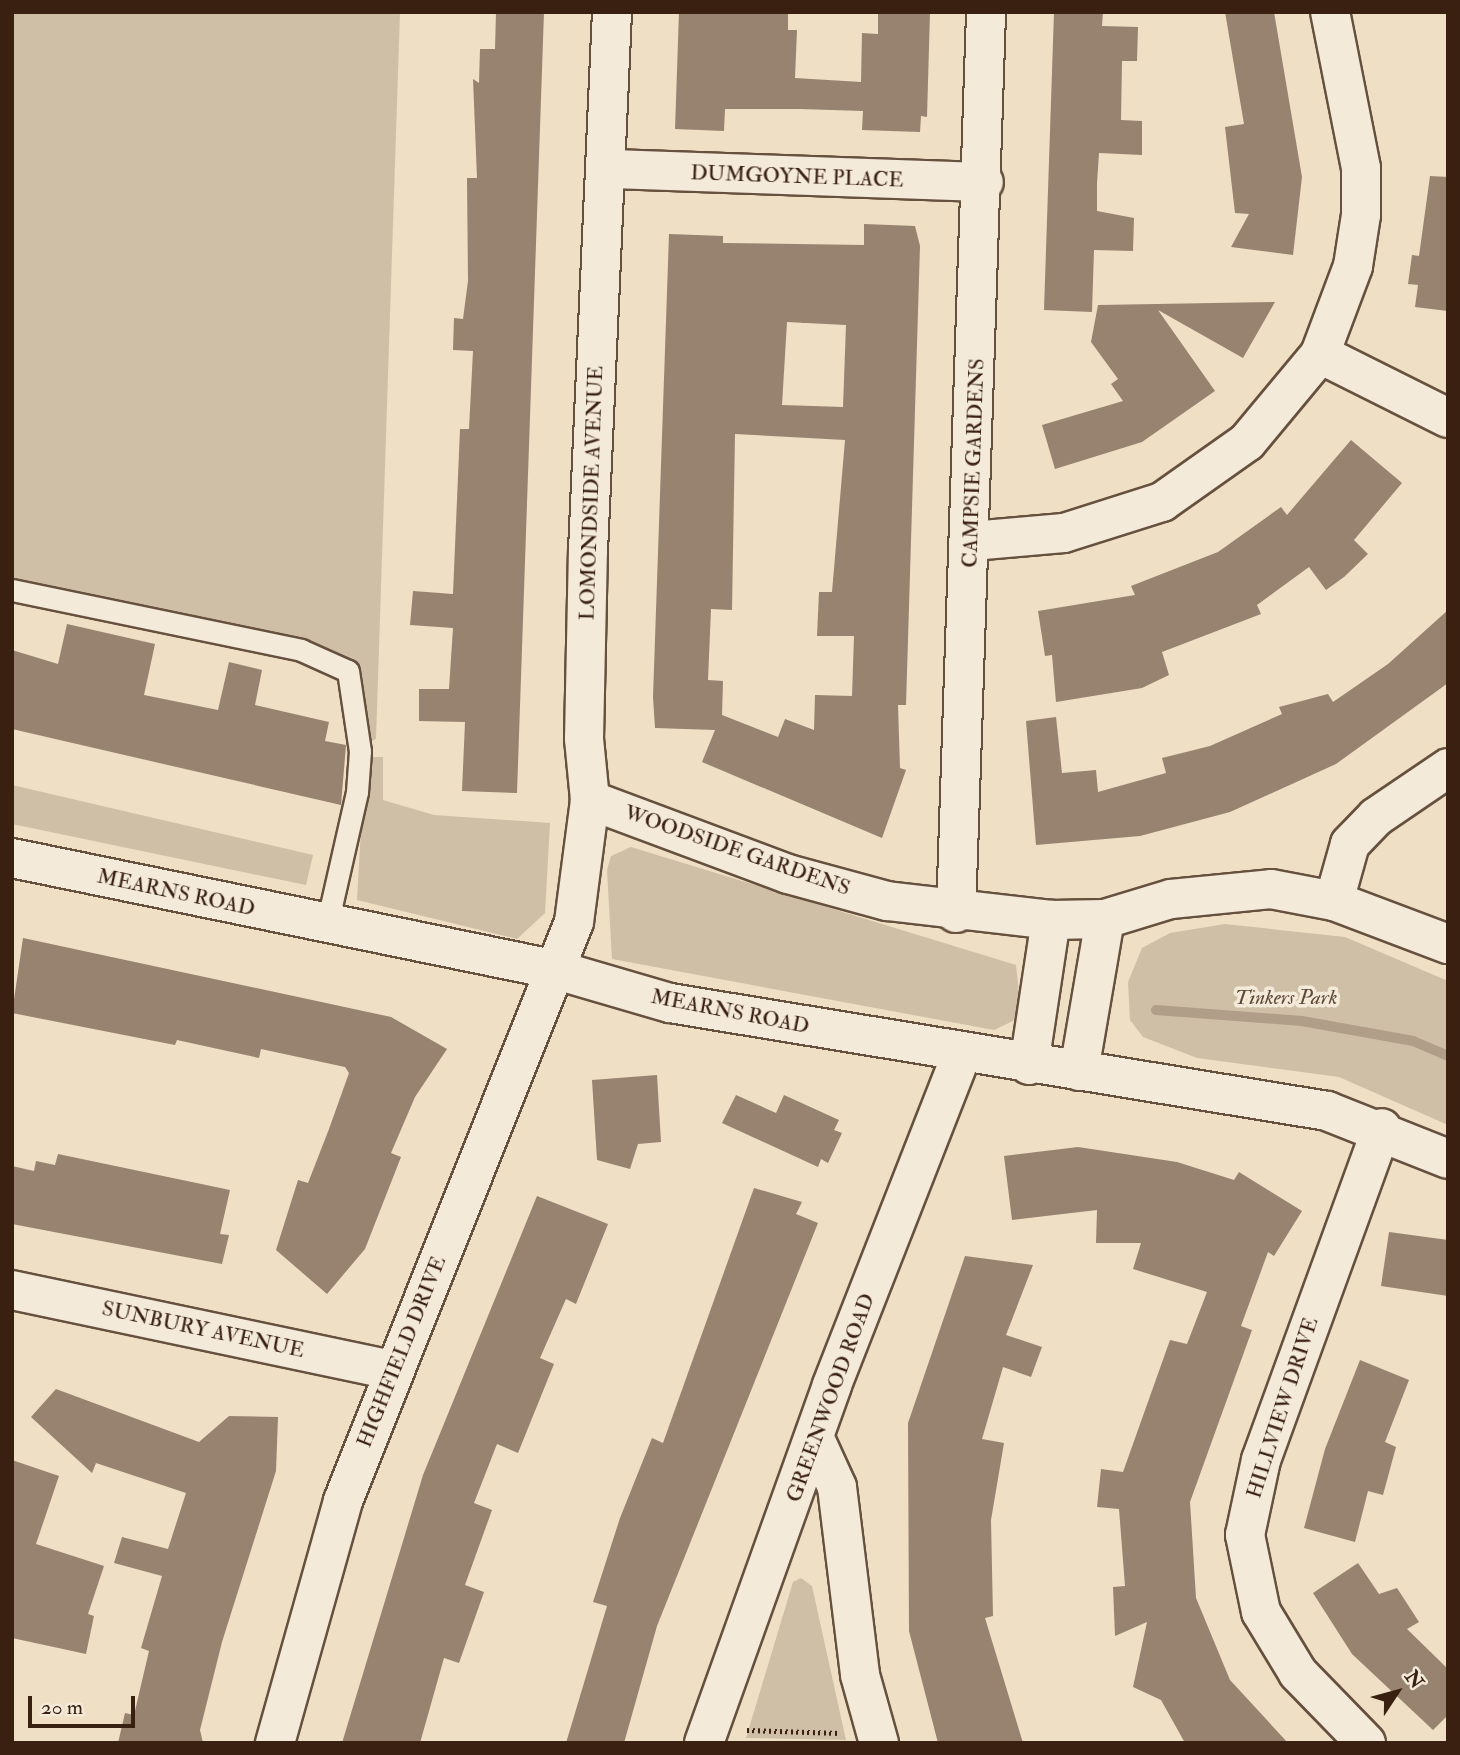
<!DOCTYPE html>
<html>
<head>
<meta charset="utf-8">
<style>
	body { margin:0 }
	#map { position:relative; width:1460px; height:1755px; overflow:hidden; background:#eedfc5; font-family:"IM FELL Double Pica",serif }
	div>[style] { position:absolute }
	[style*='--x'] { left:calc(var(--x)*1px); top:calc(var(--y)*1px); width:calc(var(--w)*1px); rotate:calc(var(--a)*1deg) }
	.green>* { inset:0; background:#cfbfa6 }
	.stream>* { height:10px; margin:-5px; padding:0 5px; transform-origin:5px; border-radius:5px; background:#b09e88 }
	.building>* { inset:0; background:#97836f }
	.path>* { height:4.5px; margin-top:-2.25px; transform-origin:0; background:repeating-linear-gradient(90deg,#392011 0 2px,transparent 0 5.5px) }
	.roads { filter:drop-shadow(2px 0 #66503e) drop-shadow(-2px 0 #66503e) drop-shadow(0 2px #66503e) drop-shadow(0 -2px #66503e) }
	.lane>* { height:21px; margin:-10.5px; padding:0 10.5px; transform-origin:10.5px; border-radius:10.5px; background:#f4ead9 }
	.street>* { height:38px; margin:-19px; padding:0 19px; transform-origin:19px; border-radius:19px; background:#f4ead9 }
	.secondary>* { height:38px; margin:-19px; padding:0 19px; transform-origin:19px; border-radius:19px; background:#f4ead9 }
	span { translate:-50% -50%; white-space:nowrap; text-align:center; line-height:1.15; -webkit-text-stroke:7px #f4ead9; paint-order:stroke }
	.street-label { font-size:21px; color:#392011 }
	.park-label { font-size:21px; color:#5e4836; font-style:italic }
	.frame { position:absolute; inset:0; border:14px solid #392011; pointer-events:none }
	.north { position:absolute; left:1362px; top:1657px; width:70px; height:70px; -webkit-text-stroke:5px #f4ead9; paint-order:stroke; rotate:54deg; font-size:19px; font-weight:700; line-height:28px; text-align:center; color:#392011 }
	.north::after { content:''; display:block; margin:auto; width:24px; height:32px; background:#392011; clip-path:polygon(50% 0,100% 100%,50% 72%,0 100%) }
	.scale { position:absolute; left:28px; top:1696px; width:107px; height:32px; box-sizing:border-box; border:4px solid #392011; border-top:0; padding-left:9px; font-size:21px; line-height:24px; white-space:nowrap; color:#392011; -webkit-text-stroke:5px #f4ead9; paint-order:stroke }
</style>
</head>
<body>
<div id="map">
	<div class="green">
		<i style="clip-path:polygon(12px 12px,400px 12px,376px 739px,357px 747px,343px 663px,12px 590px)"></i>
		<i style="clip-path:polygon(365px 757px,383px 757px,383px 800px,434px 815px,550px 823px,545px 913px,517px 939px,357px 900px)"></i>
		<i style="clip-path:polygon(12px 785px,313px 855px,306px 885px,12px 824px)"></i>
		<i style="clip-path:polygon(631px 847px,1016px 965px,1020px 1002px,1013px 1021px,994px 1030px,612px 959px,607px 870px,611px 856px)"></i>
		<i style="clip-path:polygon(1225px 924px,1345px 937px,1448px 981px,1448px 1125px,1339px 1077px,1197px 1058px,1143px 1037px,1130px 1020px,1128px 982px,1142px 948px,1170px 933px)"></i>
		<i style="clip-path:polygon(801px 1578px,812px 1586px,846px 1740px,746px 1738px,793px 1582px)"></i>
	</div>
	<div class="stream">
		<i style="--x:1156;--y:1010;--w:146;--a:4.3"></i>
		<i style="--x:1302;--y:1021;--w:113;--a:10.2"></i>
		<i style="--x:1413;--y:1041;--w:38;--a:23"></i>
	</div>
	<div class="building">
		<i style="clip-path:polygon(496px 12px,544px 12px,517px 793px,462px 791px,465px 722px,419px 721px,419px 689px,449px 689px,453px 628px,410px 625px,413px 591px,453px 594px,460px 429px,469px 429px,473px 351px,453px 350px,454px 318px,463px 319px,468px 281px,467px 178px,477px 178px,473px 79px,479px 83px,480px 49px,495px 49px)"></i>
		<i style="clip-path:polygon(679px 12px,788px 13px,788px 30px,797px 30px,795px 78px,861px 82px,862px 33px,878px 34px,878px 12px,930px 12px,927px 117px,921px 116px,920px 132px,862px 130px,863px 111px,800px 109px,725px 109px,724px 131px,675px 129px)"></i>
		<i style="clip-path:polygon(1054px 12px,1103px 12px,1102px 26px,1138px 27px,1137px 61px,1122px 61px,1121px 120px,1142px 121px,1142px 155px,1099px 153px,1097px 183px,1097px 211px,1134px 218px,1133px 251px,1094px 250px,1092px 312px,1044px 310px)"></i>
		<i style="clip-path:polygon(1225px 12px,1274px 12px,1302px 177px,1293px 255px,1231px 247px,1249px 214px,1235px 213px,1225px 127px,1244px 124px)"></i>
		<i style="clip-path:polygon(1430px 176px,1448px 177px,1448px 311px,1415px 307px,1418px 285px,1408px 284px,1412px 255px,1419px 256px)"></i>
		<i style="clip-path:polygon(evenodd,864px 224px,915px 226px,920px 246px,906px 705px,898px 705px,900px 768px,906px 770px,882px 838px,702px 762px,715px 730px,655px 728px,653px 697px,669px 234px,723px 236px,723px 243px,864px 245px,864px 224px,787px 322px,846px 325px,843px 407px,782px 405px,787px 322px,864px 224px,735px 434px,845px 440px,832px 592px,819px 592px,817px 636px,854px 636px,852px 696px,815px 695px,814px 730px,785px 719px,778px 737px,722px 715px,723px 681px,708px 680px,711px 609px,732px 610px,735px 434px)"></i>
		<i style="clip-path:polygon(1275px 302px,1243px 358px,1158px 310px,1215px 391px,1142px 442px,1055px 469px,1042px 425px,1123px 401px,1111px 384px,1118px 379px,1091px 342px,1098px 305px)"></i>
		<i style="clip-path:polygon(1351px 440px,1402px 483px,1354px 540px,1368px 554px,1344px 577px,1326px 590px,1309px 567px,1257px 605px,1261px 614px,1162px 652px,1169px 675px,1142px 688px,1056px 702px,1052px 655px,1045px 656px,1038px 611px,1135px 595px,1131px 586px,1218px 552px,1281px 507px,1287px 515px)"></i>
		<i style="clip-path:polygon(1448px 610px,1448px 683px,1336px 764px,1230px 812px,1140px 836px,1036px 845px,1026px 721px,1056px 717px,1062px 773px,1096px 770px,1098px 792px,1166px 773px,1162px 758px,1210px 746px,1282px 714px,1279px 707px,1328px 694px,1333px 702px,1388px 664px)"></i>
		<i style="clip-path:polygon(67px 624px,155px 644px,144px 695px,218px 710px,229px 662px,262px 670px,255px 705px,329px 722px,325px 741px,346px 745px,341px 805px,12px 729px,12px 650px,58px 664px)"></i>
		<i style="clip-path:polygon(23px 938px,391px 1017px,447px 1049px,415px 1097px,391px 1153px,401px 1157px,365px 1249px,327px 1294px,276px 1250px,298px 1180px,308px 1183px,329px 1129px,349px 1073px,345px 1067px,261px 1049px,259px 1058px,177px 1040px,175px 1045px,12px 1013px)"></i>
		<i style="clip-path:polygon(657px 1075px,661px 1142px,638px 1144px,630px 1169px,597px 1160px,592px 1080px)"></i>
		<i style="clip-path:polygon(736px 1095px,776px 1113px,784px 1095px,839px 1120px,834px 1130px,842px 1133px,828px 1163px,821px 1159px,818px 1167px,722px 1123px)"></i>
		<i style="clip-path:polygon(1078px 1147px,1177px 1162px,1234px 1180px,1239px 1172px,1302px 1211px,1274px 1256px,1268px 1252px,1241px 1326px,1252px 1330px,1190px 1502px,1196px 1598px,1230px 1680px,1288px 1743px,1185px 1743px,1161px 1700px,1133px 1687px,1147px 1622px,1115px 1636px,1113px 1587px,1125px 1586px,1119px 1509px,1097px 1507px,1101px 1469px,1123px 1472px,1170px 1340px,1187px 1344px,1207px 1292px,1133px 1269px,1141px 1243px,1096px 1243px,1097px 1210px,1012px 1220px,1004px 1156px)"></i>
		<i style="clip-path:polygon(58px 1154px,230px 1190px,220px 1234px,229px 1235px,222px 1264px,12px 1224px,12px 1166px,34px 1171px,36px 1161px,55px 1165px)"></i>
		<i style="clip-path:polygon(754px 1188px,802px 1202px,796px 1214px,818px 1223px,657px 1626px,624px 1743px,566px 1743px,607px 1606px,593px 1602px,620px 1518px,652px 1438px,663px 1443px)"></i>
		<i style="clip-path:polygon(537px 1196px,608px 1224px,576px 1304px,566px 1299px,540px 1358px,554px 1364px,518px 1453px,497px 1444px,474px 1503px,492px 1510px,465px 1585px,484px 1592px,459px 1663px,444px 1658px,420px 1743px,342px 1743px,423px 1475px)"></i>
		<i style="clip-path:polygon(1389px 1232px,1448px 1240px,1448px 1296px,1381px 1286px)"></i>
		<i style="clip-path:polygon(965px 1256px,1033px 1265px,1006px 1335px,1042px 1347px,1031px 1377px,1003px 1367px,982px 1439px,1004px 1443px,991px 1520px,993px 1616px,985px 1618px,1023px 1743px,938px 1743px,909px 1631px,908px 1423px)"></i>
		<i style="clip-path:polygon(1360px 1360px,1409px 1380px,1385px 1442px,1396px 1447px,1383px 1495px,1368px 1491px,1355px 1542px,1304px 1528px,1325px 1449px)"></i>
		<i style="clip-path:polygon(56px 1389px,199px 1442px,229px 1416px,278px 1417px,276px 1471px,222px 1642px,200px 1730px,203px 1743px,118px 1743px,125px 1713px,134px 1715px,149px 1651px,141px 1648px,162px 1576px,114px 1563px,122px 1537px,168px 1549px,186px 1493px,96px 1463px,92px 1473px,31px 1417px)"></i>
		<i style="clip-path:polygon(12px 1460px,59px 1476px,36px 1544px,104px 1566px,88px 1614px,94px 1616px,86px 1654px,12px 1638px)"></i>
		<i style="clip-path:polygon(1358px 1563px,1379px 1594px,1397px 1588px,1419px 1622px,1407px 1629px,1448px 1669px,1448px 1715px,1433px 1730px,1352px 1654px,1313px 1593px)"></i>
	</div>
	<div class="path">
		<i style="--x:747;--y:1730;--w:93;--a:1.8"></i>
	</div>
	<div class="roads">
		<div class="lane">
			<i style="--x:12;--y:590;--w:295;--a:11.7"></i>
			<i style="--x:301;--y:650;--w:51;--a:24.1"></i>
			<i style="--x:348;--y:671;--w:81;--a:81.5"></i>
			<i style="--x:360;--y:751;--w:41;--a:94.2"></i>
			<i style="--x:357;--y:792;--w:135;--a:102.8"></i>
		</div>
		<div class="street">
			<i style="--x:610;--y:169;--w:374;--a:2"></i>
			<i style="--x:1320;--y:354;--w:143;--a:26.6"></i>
			<i style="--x:972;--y:541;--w:92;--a:-5"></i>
			<i style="--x:1064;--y:533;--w:103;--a:-17.6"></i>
			<i style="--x:1162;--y:502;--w:104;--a:-35.2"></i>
			<i style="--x:1247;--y:442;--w:114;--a:-50.3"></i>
			<i style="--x:1320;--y:354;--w:94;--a:-69.4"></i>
			<i style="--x:1353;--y:266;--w:52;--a:-81.1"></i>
			<i style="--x:1361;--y:215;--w:47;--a:-90"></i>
			<i style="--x:1361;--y:168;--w:159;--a:-101.2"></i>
			<i style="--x:590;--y:800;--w:211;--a:20.5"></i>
			<i style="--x:788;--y:874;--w:103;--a:15.3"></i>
			<i style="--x:887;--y:901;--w:165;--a:6.6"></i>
			<i style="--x:1334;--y:901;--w:59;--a:-74.3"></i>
			<i style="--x:1350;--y:844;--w:37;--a:-46"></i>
			<i style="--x:1376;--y:817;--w:87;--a:-34.2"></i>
			<i style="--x:956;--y:913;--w:901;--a:-88.09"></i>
			<i style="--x:12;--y:1290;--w:389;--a:11.9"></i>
			<i style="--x:815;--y:1439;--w:53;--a:65.4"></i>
			<i style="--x:837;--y:1487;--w:189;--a:83"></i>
			<i style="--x:860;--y:1675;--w:71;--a:74.4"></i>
			<i style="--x:275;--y:1743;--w:251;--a:-74.3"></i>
			<i style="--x:343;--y:1501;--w:623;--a:-68.25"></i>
			<i style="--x:574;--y:922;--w:123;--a:-82.5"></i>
			<i style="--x:590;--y:800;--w:61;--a:-95.6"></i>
			<i style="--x:584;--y:739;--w:188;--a:-88.8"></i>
			<i style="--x:588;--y:551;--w:540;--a:-87.45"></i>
			<i style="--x:1366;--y:1743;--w:98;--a:-134.2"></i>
			<i style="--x:1298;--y:1673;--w:71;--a:-121.2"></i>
			<i style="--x:1261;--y:1612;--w:79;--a:-101.7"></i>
			<i style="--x:1245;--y:1535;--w:77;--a:-78"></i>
			<i style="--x:1261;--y:1460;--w:353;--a:-70"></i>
		</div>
		<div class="secondary">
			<i style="--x:12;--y:858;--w:556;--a:11.61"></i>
			<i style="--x:557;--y:970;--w:118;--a:16.3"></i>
			<i style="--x:670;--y:1003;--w:666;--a:9.33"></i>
			<i style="--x:1327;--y:1111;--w:130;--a:21.6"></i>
			<i style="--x:1029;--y:1065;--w:147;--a:-81.4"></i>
			<i style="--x:1051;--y:920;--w:54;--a:-1.1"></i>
			<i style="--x:1105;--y:919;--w:69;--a:-16.9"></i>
			<i style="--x:1171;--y:899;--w:100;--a:-5.7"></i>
			<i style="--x:1271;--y:889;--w:64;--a:10.8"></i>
			<i style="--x:1334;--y:901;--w:122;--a:20.7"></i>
			<i style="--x:1079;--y:1071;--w:154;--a:-80.3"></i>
			<i style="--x:704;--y:1743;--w:380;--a:-70.3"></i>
			<i style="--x:832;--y:1385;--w:354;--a:-68.6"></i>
		</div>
	</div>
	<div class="street-label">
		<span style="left:797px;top:177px;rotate:2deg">DUMGOYNE PLACE</span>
		<span style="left:974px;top:463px;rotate:-88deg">CAMPSIE GARDENS</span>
		<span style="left:592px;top:493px;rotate:-88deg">LOMONDSIDE AVENUE</span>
		<span style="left:737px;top:851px;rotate:19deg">WOODSIDE GARDENS</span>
		<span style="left:176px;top:893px;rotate:12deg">MEARNS ROAD</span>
		<span style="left:730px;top:1012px;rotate:11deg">MEARNS ROAD</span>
		<span style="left:203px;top:1330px;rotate:12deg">SUNBURY AVENUE</span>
		<span style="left:402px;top:1352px;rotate:-68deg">HIGHFIELD DRIVE</span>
		<span style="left:831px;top:1398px;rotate:-70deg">GREENWOOD ROAD</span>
		<span style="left:1283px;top:1408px;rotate:-72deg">HILLVIEW DRIVE</span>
	</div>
	<div class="park-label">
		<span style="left:1286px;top:998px">Tinkers Park</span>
	</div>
	<div class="frame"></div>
	<div class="north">N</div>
	<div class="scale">20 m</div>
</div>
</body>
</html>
